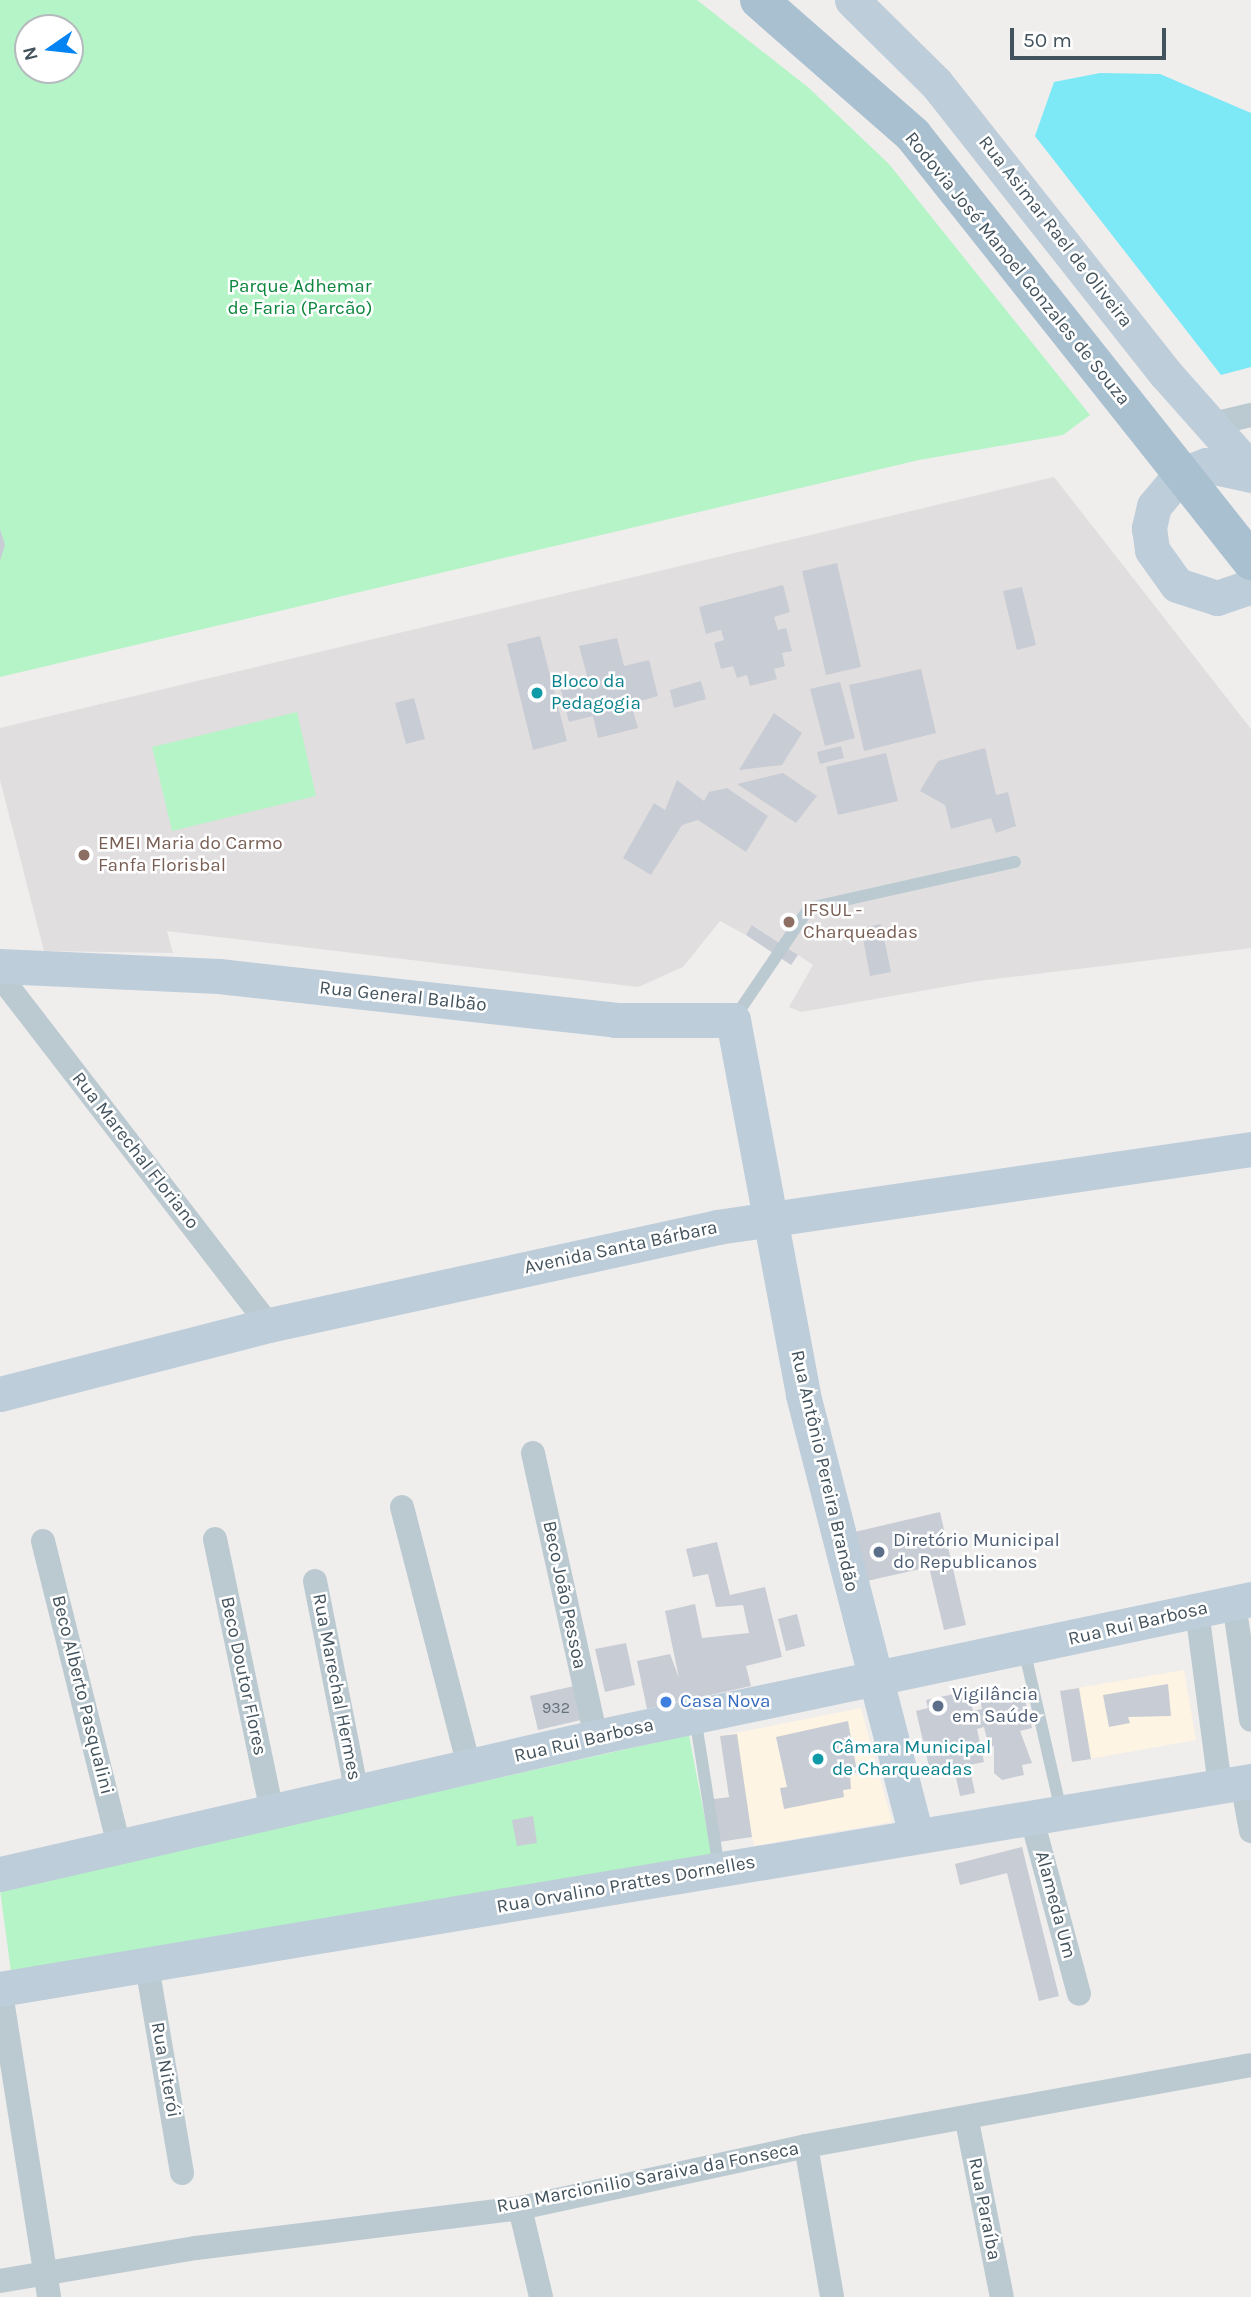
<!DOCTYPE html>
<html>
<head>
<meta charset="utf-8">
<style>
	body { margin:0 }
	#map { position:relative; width:1251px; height:2297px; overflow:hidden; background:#f0eded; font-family:Karla,sans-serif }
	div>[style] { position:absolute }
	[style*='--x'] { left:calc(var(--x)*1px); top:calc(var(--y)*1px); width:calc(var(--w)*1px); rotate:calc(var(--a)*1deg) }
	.commercial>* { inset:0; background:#fef4e3 }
	.education>* { inset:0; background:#e1dedf }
	.green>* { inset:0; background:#b5f4c7 }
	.water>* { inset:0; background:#7de8f6 }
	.building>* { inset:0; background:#c8ccd4 }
	.lane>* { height:12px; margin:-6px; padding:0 6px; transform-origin:6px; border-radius:6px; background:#bbcad1 }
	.street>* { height:24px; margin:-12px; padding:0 12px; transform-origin:12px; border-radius:12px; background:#bbcad1 }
	.secondary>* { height:35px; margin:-17.5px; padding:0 17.5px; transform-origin:17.5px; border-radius:17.5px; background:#bdcdd9 }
	.primary>* { height:38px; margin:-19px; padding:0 19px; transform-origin:19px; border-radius:19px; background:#a9c0d0 }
	.dots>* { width:19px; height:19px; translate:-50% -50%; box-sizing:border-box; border:4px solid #fff; border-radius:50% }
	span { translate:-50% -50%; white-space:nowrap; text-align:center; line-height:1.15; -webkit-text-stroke:5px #fff; paint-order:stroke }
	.number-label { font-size:16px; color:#64717b }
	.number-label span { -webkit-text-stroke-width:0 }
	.street-label { font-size:19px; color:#43535d }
	.park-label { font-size:19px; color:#0c863d }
	.culture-label { font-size:19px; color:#0d838f }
	.left { translate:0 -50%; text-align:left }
	.education-label { font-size:19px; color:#785e54 }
	.service-label { font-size:19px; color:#4e5e75 }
	.shop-label { font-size:19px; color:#366cbe }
	.north { position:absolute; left:14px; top:14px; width:70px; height:70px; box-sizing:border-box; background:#fff; border:2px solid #b4babe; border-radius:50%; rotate:256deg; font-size:19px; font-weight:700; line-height:28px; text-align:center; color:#43535d }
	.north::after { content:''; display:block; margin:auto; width:24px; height:32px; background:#0483f3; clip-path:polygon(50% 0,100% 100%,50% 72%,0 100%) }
	.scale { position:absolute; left:1010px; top:28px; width:156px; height:32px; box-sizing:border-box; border:4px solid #43535d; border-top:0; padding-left:9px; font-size:21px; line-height:24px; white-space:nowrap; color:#43535d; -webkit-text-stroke:5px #fff; paint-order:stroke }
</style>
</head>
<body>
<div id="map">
	<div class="commercial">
		<i style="clip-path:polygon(1184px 1670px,1196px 1740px,1072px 1762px,1060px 1691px)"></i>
		<i style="clip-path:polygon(861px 1708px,892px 1822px,754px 1846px,752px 1837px,719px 1842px,713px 1799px,729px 1796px,720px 1736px)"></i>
	</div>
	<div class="education">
		<i style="clip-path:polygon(1054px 477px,1251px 729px,1251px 948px,978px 981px,801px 1012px,789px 1007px,813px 965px,753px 925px,746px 935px,720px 921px,683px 967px,638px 987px,167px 931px,173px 953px,44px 951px,0 780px,0 728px)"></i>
	</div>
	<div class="green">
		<i style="clip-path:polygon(evenodd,0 0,697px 0,809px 88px,889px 164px,1090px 415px,1063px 435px,919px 460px,0 677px,0 0,28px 28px,70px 28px,70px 70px,28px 70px,28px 28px)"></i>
		<i style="clip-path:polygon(297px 712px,316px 796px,172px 831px,152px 747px)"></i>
		<i style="clip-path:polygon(689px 1735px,713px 1861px,12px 1979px,0 1890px)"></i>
	</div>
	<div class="water">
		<i style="clip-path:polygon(1100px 73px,1160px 74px,1251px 113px,1251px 367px,1221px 375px,1035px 136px,1054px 82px)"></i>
	</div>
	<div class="building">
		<i style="clip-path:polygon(0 529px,5px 545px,0 561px)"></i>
		<i style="clip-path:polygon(837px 563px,861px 667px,826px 675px,802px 571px)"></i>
		<i style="clip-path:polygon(783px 585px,790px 612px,774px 617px,778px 630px,786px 628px,792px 651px,782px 653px,785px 666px,774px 669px,777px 679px,750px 686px,747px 675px,737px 678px,733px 666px,721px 669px,714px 643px,724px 640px,721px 630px,706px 634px,699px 607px)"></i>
		<i style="clip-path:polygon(1022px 587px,1036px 645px,1017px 650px,1003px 591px)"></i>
		<i style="clip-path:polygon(540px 636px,567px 741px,533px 750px,507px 644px)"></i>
		<i style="clip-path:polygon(617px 638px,624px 666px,649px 660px,658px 696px,637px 702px,624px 694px,621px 704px,633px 711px,638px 728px,598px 738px,593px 716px,569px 722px,559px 682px,587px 675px,579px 646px)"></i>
		<i style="clip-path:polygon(921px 669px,936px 733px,864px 751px,849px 685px)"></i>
		<i style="clip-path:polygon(701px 681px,706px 699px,674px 708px,670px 690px)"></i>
		<i style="clip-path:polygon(840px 682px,855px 738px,825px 746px,810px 689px)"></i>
		<i style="clip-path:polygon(414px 698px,425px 739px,406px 744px,395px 703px)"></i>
		<i style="clip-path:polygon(774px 713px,802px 733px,782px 765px,739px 770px)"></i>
		<i style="clip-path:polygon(841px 746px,844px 758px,820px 764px,817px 752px)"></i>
		<i style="clip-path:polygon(985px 748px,996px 795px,1008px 792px,1016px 826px,996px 833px,991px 818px,951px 829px,945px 805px,920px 791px,938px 761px)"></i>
		<i style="clip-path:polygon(886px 753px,898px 801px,838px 815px,826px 767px)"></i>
		<i style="clip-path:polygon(783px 773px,817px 796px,796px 823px,737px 784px)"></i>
		<i style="clip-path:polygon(677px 780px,704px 801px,709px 792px,727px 788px,768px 816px,746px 852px,698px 820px,682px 825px,651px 875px,623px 858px,654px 803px,665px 810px)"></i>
		<i style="clip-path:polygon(881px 924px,891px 972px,870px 976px,861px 928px)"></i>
		<i style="clip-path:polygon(752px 925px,798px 955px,791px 965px,746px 935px)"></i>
		<i style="clip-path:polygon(940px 1512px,966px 1625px,944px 1630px,929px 1567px,858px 1583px,846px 1534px)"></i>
		<i style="clip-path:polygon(717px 1542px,730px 1595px,765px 1587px,782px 1657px,746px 1666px,751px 1686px,647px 1709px,637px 1661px,670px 1654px,679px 1678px,665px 1611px,695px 1604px,702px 1638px,749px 1633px,743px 1605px,716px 1607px,708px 1574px,693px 1577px,686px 1549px)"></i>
		<i style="clip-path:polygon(797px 1614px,805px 1646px,786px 1651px,778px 1619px)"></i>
		<i style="clip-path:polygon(626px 1643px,635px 1685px,605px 1692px,595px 1649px)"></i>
		<i style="clip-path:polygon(1168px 1684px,1171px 1716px,1128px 1717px,1130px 1723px,1109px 1727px,1103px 1695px)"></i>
		<i style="clip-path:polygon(574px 1686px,581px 1720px,538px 1730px,530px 1696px)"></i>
		<i style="clip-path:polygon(1022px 1688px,1032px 1728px,1020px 1731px,1032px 1763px,1022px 1765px,1024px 1775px,1002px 1780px,994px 1773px,994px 1746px,989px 1748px,984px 1727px,977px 1729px,984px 1762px,969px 1765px,975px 1793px,960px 1796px,954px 1769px,931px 1775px,916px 1711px,928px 1708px,926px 1700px,968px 1691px,973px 1711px,982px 1709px,980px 1698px)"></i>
		<i style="clip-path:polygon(1079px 1688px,1091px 1759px,1072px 1762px,1060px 1691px)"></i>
		<i style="clip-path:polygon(848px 1721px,857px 1772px,850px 1774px,851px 1789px,843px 1790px,844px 1797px,784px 1809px,780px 1788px,787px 1787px,776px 1737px)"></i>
		<i style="clip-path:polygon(737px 1734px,752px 1837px,719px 1842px,713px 1799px,729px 1797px,720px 1736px)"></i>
		<i style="clip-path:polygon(533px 1816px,537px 1843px,517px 1846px,512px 1820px)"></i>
		<i style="clip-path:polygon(1022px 1847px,1059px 1996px,1039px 2001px,1007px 1873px,960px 1885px,955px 1864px)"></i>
	</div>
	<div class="lane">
		<i style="--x:733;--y:1020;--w:135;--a:-55.8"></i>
		<i style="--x:809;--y:908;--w:211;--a:-12.6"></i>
		<i style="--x:1024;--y:1649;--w:165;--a:77.1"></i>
		<i style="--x:695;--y:1717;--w:154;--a:81"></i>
	</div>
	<div class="street">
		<i style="--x:1209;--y:425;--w:43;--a:-13.4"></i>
		<i style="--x:0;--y:976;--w:441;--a:52.4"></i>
		<i style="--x:533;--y:1453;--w:291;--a:77.5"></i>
		<i style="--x:402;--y:1507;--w:268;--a:75.5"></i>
		<i style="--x:215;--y:1539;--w:279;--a:78.2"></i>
		<i style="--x:43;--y:1541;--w:317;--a:76"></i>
		<i style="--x:315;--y:1581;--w:216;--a:78.8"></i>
		<i style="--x:1234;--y:1603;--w:118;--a:81.7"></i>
		<i style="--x:1197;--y:1611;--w:177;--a:82.5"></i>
		<i style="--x:1242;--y:1782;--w:50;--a:79.6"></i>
		<i style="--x:1031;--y:1816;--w:184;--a:74.9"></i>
		<i style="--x:147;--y:1966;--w:210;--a:80.4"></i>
		<i style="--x:0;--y:1987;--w:314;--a:81"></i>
		<i style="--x:967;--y:2121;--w:179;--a:78.8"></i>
		<i style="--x:806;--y:2146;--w:153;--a:80.2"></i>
		<i style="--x:520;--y:2208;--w:91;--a:76.7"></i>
		<i style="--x:0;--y:2281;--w:199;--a:-9.6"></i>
		<i style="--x:196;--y:2248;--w:326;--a:-7"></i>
		<i style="--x:520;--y:2208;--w:293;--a:-12.2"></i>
		<i style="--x:806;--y:2146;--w:452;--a:-10.3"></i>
	</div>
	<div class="secondary">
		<i style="--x:852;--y:0;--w:118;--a:44.7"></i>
		<i style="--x:936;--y:83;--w:370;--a:51.7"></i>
		<i style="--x:1165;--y:373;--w:130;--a:48.4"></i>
		<i style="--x:1251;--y:475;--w:46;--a:-167.5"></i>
		<i style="--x:1206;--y:465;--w:28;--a:159"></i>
		<i style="--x:1180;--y:475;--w:40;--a:130"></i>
		<i style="--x:1154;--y:506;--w:23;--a:103"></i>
		<i style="--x:1149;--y:528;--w:22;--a:82"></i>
		<i style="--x:1152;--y:550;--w:43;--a:54.5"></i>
		<i style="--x:1177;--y:585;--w:42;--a:18"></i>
		<i style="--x:1217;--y:598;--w:36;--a:-19"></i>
		<i style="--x:0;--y:966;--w:219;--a:2.6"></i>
		<i style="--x:219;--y:976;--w:398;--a:6.3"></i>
		<i style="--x:615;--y:1020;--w:118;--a:0"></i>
		<i style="--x:733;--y:1020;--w:381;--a:79.4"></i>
		<i style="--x:803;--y:1395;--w:455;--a:75.6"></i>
		<i style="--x:0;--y:1394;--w:278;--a:-14.4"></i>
		<i style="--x:269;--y:1325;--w:459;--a:-12.3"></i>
		<i style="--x:717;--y:1227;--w:540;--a:-8.31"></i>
		<i style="--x:0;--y:1874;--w:612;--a:-12.95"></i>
		<i style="--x:596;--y:1737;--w:669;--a:-11.9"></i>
		<i style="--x:0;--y:1989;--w:1268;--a:-9.44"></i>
	</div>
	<div class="primary">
		<i style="--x:759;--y:0;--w:205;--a:41.2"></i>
		<i style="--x:913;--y:135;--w:544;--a:51.57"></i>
	</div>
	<div class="dots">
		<i style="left:537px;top:693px;background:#0f9aa8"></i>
		<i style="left:84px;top:855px;background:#8d6e63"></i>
		<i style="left:789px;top:922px;background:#8d6e63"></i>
		<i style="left:879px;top:1552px;background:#5c6f8a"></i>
		<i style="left:666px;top:1702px;background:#3f7fe0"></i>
		<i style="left:938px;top:1706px;background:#5c6f8a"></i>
		<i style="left:818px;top:1759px;background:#0f9aa8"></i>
	</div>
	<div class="number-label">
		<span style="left:556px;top:1708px">932</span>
	</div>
	<div class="street-label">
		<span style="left:1055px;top:232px;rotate:52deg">Rua Asimar Rael de Oliveira</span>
		<span style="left:1017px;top:269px;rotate:51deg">Rodovia José Manoel Gonzales de Souza</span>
		<span style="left:403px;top:997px;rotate:6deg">Rua General Balbão</span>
		<span style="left:135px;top:1151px;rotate:52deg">Rua Marechal Floriano</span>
		<span style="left:621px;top:1248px;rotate:-12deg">Avenida Santa Bárbara</span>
		<span style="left:824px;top:1471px;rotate:77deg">Rua Antônio Pereira Brandão</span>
		<span style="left:564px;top:1595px;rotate:78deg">Beco João Pessoa</span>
		<span style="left:1138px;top:1624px;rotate:-13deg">Rua Rui Barbosa</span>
		<span style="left:243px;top:1676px;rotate:78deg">Beco Doutor Flores</span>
		<span style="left:336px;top:1687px;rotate:79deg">Rua Marechal Hermes</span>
		<span style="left:82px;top:1695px;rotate:76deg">Beco Alberto Pasqualini</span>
		<span style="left:584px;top:1741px;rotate:-13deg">Rua Rui Barbosa</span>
		<span style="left:626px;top:1885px;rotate:-10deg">Rua Orvalino Prattes Dornelles</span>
		<span style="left:1055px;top:1905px;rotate:75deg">Alameda Um</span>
		<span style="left:165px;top:2070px;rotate:80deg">Rua Niterói</span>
		<span style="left:648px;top:2178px;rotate:-11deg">Rua Marcionilio Saraiva da Fonseca</span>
		<span style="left:984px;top:2209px;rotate:79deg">Rua Paraíba</span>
	</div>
	<div class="park-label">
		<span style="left:300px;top:298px">Parque Adhemar<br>de Faria (Parcão)</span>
	</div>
	<div class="culture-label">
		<span class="left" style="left:551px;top:693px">Bloco da<br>Pedagogia</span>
		<span class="left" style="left:832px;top:1759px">Câmara Municipal<br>de Charqueadas</span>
	</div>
	<div class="education-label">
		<span class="left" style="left:98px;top:855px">EMEI Maria do Carmo<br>Fanfa Florisbal</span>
		<span class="left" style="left:803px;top:922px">IFSUL -<br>Charqueadas</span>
	</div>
	<div class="service-label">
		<span class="left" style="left:893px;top:1552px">Diretório Municipal<br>do Republicanos</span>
		<span class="left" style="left:952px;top:1706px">Vigilância<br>em Saúde</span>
	</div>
	<div class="shop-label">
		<span class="left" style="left:680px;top:1702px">Casa Nova</span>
	</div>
	<div class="north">N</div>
	<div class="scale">50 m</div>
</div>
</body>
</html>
